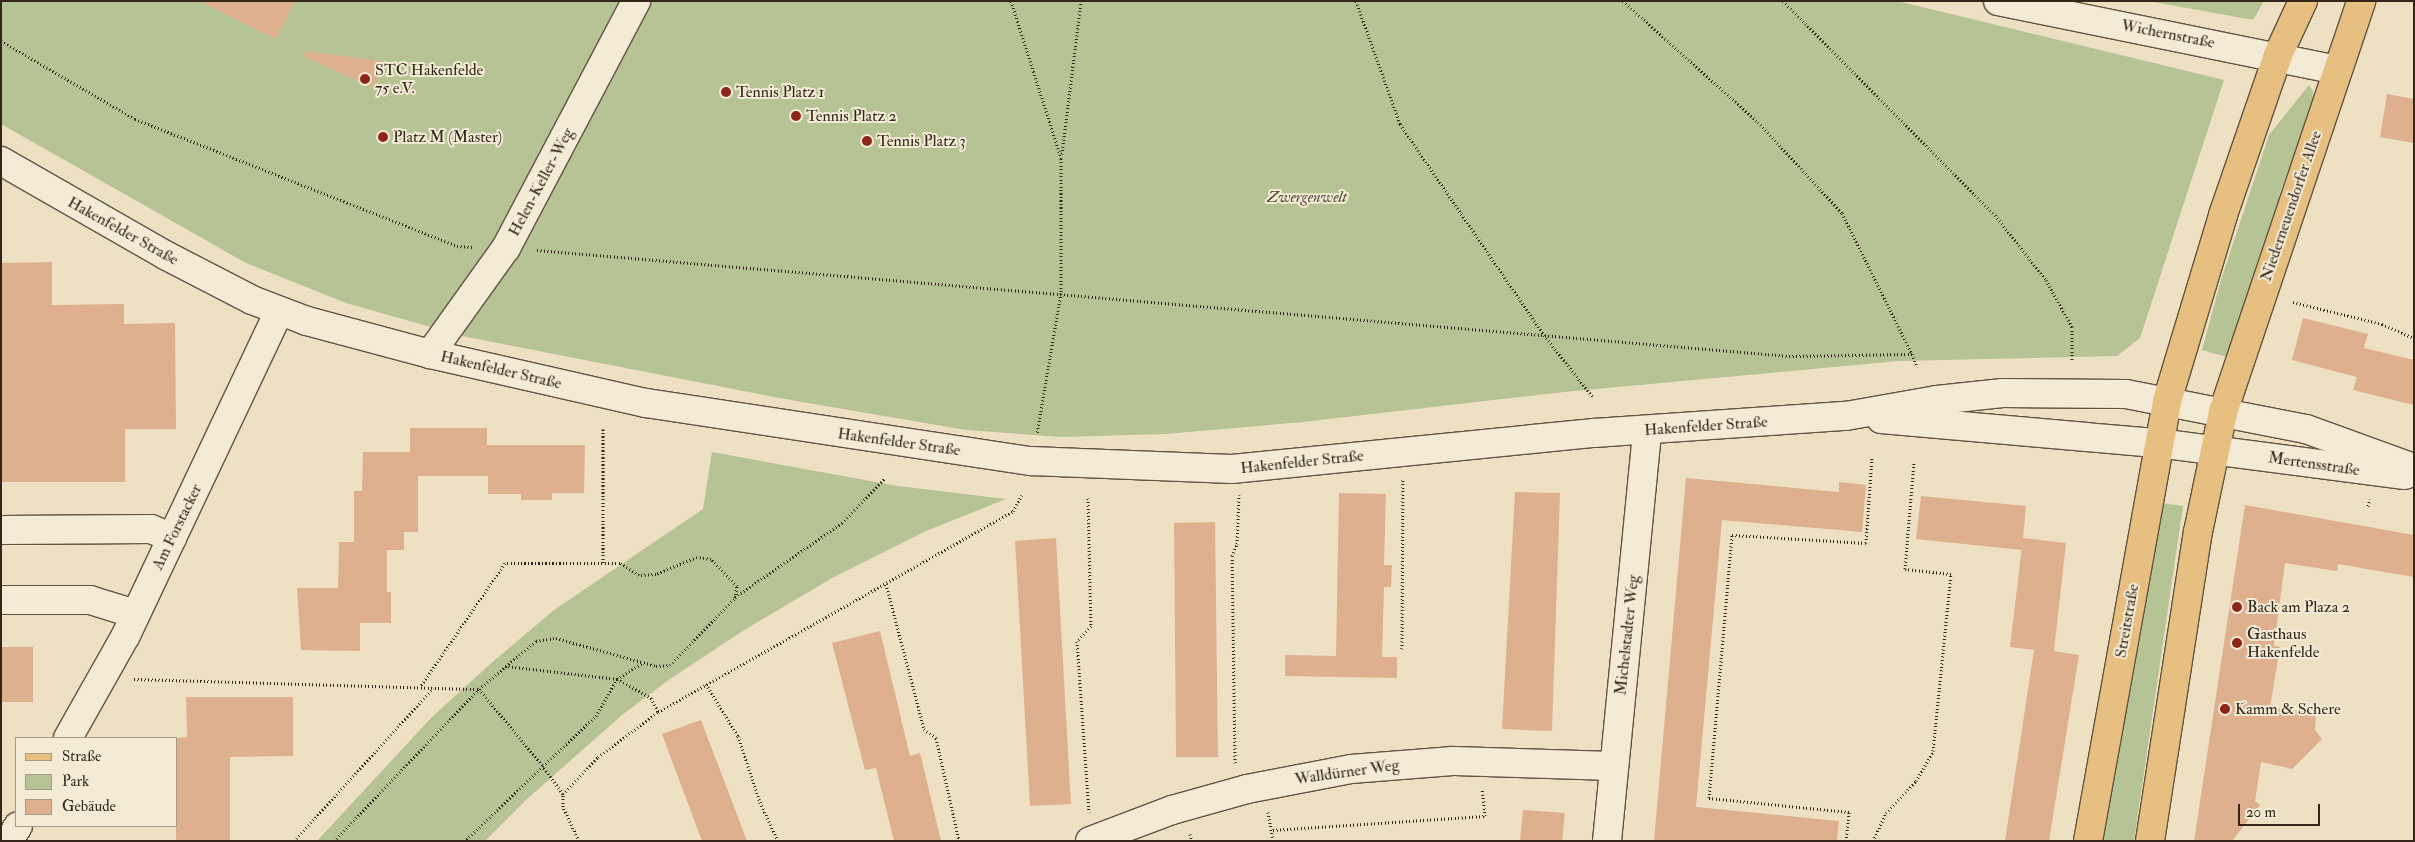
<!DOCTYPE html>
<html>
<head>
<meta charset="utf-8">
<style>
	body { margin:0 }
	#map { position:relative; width:2415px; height:842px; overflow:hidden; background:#eee0c2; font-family:"IM FELL Double Pica",serif }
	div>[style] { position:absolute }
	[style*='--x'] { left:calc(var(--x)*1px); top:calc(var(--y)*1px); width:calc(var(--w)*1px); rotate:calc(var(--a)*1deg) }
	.green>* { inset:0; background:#b6c395 }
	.building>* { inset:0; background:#dfb08d }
	.path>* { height:3px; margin-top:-1.5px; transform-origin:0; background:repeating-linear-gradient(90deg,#332618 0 1px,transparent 0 3.5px) }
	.roads { filter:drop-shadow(1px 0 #625442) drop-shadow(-1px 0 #625442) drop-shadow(0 1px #625442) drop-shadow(0 -1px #625442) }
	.minor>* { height:28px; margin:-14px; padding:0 14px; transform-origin:14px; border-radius:14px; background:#f4ebd7 }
	.major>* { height:28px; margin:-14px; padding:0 14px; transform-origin:14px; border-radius:14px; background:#e7c081 }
	.dots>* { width:14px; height:14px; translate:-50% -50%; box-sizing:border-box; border:2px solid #f4ebd7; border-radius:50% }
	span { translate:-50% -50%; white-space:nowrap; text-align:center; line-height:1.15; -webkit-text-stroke:4px #f4ebd7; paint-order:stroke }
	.street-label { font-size:16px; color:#332618 }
	.poi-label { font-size:16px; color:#332618 }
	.left { translate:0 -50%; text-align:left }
	.park-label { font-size:16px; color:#544d37; font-style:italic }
	.frame { position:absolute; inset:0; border:2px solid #332618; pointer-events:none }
	.legend { position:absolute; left:15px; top:737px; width:162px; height:90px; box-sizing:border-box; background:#f4ebd7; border:1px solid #a79c8b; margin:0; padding:6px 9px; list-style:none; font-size:15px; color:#332618 }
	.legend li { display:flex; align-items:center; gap:10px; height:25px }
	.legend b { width:25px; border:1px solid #a79c8b }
	.scale { position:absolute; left:2238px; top:804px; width:82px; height:22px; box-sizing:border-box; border:2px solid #332618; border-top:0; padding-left:6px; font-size:15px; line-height:18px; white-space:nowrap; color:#332618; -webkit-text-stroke:4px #f4ebd7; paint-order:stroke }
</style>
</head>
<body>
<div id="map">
	<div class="green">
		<i style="clip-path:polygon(1px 1px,1897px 1px,2224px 80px,2140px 338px,2117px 356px,1898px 361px,1564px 392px,1303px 422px,1165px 434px,1061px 437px,966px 430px,779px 398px,462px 336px,346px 303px,246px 263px,1px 124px)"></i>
		<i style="clip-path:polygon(2148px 1px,2264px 1px,2253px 20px)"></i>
		<i style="clip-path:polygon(2309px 85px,2313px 91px,2312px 107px,2280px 192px,2274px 227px,2227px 357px,2202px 350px,2221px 280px,2269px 135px)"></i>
		<i style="clip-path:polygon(712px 452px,898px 486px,1006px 499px,926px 531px,832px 578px,741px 632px,667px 681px,622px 715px,527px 799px,485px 841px,317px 841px,432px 717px,488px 666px,554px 610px,703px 509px)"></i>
		<i style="clip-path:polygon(2162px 503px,2183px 506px,2134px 841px,2102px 841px,2115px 753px)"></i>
	</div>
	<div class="building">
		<i style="clip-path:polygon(199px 1px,295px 1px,276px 39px)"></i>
		<i style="clip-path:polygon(306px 51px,387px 62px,373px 88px,304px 56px)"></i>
		<i style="clip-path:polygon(2387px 94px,2414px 99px,2414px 143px,2380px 137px)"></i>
		<i style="clip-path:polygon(52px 262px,52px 305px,124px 304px,124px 324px,175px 323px,176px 429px,125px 429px,125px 482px,1px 482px,1px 263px)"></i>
		<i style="clip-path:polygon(2303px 318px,2368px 334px,2364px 348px,2414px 360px,2414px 405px,2353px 390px,2357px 377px,2292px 360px)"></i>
		<i style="clip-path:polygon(410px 428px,487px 428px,487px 445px,585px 445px,584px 493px,552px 493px,552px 500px,521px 500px,521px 494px,488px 494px,488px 476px,418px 476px,418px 532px,404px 532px,404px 550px,387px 550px,387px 592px,391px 592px,391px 623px,360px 623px,360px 651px,301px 650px,297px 588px,338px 588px,339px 542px,354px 542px,354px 491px,362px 491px,363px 452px,410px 452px)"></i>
		<i style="clip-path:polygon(1686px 478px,1839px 492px,1839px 482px,1866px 485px,1862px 532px,1722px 520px,1696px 807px,1839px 821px,1837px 841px,1654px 841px)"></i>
		<i style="clip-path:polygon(1515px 492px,1560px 493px,1552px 731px,1502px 729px)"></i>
		<i style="clip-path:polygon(1339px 493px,1386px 494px,1384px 565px,1392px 565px,1391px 587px,1384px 587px,1382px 657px,1397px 657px,1397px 678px,1285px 676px,1285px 655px,1336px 656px)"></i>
		<i style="clip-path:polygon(1921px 496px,2026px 506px,2022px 550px,1916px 539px)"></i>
		<i style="clip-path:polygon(2245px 505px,2414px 535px,2414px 577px,2338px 564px,2337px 571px,2285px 563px,2274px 646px,2280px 647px,2270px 707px,2316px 714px,2315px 730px,2322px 739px,2292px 769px,2261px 762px,2255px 801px,2260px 805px,2232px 841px,2194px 841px)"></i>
		<i style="clip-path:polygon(1215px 522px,1218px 757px,1176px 757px,1174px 523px)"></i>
		<i style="clip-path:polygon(1056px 538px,1071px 804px,1030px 806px,1015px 541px)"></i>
		<i style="clip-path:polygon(2023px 538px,2066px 543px,2054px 651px,2079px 655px,2049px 841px,2005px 841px,2034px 650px,2010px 647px)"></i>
		<i style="clip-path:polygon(880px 631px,910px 756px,920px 753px,941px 841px,894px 841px,876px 768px,865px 770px,832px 643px)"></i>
		<i style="clip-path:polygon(1px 647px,33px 647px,33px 702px,1px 702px)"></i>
		<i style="clip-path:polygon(186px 697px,293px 697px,293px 756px,230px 757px,230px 841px,176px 841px,176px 738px,187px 737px)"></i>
		<i style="clip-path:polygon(701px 720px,747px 841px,702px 841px,662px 734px)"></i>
		<i style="clip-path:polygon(1523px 810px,1565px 813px,1562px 841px,1520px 841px)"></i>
	</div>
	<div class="path">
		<i style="--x:1011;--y:1;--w:165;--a:72.3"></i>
		<i style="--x:1061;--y:158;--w:135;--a:90"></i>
		<i style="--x:1061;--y:293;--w:142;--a:99.7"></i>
		<i style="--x:1356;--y:1;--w:131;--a:70.3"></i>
		<i style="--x:1400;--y:124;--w:255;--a:55.7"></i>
		<i style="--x:1544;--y:335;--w:78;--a:51.8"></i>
		<i style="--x:1623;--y:1;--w:181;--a:41.9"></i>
		<i style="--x:1758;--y:122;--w:124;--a:47.3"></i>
		<i style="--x:1842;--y:213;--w:157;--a:63.6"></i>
		<i style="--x:1783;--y:1;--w:301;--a:45.3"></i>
		<i style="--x:1995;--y:215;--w:83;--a:51.9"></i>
		<i style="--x:2046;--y:280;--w:54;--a:61"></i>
		<i style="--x:2072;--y:327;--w:34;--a:90"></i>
		<i style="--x:1;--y:41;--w:155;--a:30.2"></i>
		<i style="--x:135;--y:119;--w:346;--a:21.5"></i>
		<i style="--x:457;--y:246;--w:16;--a:4"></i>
		<i style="--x:1062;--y:154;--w:154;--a:-82.9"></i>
		<i style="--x:537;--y:250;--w:1256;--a:4.84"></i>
		<i style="--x:1789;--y:356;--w:123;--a:-0.9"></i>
		<i style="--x:1912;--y:354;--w:14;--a:69"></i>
		<i style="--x:2293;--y:302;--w:92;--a:13.9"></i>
		<i style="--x:2382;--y:324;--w:35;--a:24"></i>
		<i style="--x:1088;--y:498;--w:128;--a:88.7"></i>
		<i style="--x:1091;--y:626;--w:21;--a:133"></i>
		<i style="--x:1077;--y:641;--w:172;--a:86"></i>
		<i style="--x:2368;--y:506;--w:7;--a:-74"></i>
		<i style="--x:603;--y:563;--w:134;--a:-90"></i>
		<i style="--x:886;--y:584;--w:150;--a:75.3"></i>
		<i style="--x:924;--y:729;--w:15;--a:37"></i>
		<i style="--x:936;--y:738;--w:106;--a:77.4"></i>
		<i style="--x:735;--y:597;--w:130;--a:-34.7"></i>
		<i style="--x:842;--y:523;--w:62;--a:-46.3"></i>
		<i style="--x:1402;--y:649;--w:171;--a:-89.7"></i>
		<i style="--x:505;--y:666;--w:113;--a:6.6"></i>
		<i style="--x:617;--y:679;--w:39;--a:29"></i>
		<i style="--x:651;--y:698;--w:16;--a:63"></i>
		<i style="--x:134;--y:679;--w:345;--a:1.7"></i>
		<i style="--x:479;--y:689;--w:100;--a:50.3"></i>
		<i style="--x:543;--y:766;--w:108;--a:136.1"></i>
		<i style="--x:706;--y:684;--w:61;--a:58.4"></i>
		<i style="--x:738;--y:736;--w:70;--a:71.6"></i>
		<i style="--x:760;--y:802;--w:43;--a:65.2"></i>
		<i style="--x:1235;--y:763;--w:207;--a:-90.8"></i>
		<i style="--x:1232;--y:556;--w:13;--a:-67"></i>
		<i style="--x:1237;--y:544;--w:49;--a:-87.7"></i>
		<i style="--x:563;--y:794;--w:34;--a:-126"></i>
		<i style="--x:543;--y:766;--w:73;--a:-43.3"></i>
		<i style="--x:596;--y:716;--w:43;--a:-60.4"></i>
		<i style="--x:617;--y:679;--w:31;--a:-32"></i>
		<i style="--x:1268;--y:812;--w:29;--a:80"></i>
		<i style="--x:1273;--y:830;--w:212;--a:-3.8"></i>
		<i style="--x:1485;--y:816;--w:27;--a:-96"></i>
		<i style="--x:1190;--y:834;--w:7;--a:74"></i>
		<i style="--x:294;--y:841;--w:207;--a:-47.7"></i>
		<i style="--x:334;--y:841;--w:210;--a:-46.4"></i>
		<i style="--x:479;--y:689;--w:75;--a:-40.1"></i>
		<i style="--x:536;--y:641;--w:20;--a:-9"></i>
		<i style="--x:556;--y:638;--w:104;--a:15.6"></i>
		<i style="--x:656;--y:666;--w:14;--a:-4"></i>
		<i style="--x:670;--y:665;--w:93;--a:-45.9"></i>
		<i style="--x:735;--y:598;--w:12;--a:-81"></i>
		<i style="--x:737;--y:586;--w:37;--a:-134"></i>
		<i style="--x:711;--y:559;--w:14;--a:-172"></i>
		<i style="--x:697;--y:557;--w:44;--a:157.5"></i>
		<i style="--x:656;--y:574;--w:17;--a:177"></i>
		<i style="--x:639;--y:575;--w:22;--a:-148"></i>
		<i style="--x:620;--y:563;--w:115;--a:180"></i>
		<i style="--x:505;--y:563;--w:150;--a:124.4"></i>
		<i style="--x:579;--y:841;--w:38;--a:-115"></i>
		<i style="--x:563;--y:807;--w:13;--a:-90"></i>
		<i style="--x:563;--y:794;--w:51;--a:-46.6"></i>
		<i style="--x:598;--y:757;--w:75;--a:-36.9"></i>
		<i style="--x:658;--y:712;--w:408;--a:-29.5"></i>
		<i style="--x:1013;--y:511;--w:18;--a:-61"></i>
		<i style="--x:1846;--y:841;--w:29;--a:-84"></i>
		<i style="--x:1849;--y:812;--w:141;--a:-174.3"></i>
		<i style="--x:1709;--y:798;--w:264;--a:-85"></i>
		<i style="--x:1732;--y:535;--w:134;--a:3.4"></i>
		<i style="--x:1866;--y:543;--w:85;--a:-86"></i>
		<i style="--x:1873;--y:841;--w:31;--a:-65"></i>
		<i style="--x:1886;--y:813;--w:44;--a:-46.8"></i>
		<i style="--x:1916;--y:781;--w:34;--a:-60"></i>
		<i style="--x:1933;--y:751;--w:178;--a:-84.2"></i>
		<i style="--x:1951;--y:574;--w:46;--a:-173.8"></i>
		<i style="--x:1905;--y:569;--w:108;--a:-85.2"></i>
	</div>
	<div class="roads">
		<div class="minor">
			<i style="--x:1998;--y:1;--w:346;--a:11.5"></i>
			<i style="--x:1;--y:161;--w:189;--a:29.8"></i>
			<i style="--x:165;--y:255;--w:98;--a:27.3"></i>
			<i style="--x:252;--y:300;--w:59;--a:20.9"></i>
			<i style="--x:307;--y:321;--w:127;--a:15"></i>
			<i style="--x:430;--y:354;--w:221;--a:12.8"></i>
			<i style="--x:646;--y:403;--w:389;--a:8.6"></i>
			<i style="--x:1031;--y:461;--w:201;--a:2.3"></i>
			<i style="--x:1232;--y:469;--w:364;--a:-5.7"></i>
			<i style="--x:1594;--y:433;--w:253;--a:-3.9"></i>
			<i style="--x:1846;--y:416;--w:92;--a:-10"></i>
			<i style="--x:1937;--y:400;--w:66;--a:-6.1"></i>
			<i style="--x:2003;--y:393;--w:123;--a:0.5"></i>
			<i style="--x:2126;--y:394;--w:183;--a:11"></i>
			<i style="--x:2306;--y:429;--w:115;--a:19.9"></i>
			<i style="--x:430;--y:354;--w:130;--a:-54.4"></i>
			<i style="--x:506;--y:248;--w:279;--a:-62.2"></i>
			<i style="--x:1881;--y:419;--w:278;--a:5"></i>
			<i style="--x:2158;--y:443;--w:249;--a:7.4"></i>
			<i style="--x:1;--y:530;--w:150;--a:-0.4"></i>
			<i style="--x:151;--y:529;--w:23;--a:23"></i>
			<i style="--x:1;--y:600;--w:89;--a:0"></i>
			<i style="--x:90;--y:600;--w:47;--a:17.3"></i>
			<i style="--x:68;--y:738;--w:118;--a:-60.6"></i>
			<i style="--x:126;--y:635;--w:358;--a:-64.7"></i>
			<i style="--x:9;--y:841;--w:17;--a:-59"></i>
			<i style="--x:1090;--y:841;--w:88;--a:-20.7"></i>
			<i style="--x:1172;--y:810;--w:78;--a:-15.6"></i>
			<i style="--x:1247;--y:789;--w:106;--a:-10.9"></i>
			<i style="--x:1351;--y:769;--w:102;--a:-4.5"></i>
			<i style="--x:1453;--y:761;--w:161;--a:1.8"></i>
			<i style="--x:1607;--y:841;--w:413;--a:-84.4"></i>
		</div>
		<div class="major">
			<i style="--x:2088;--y:841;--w:447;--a:-79.8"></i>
			<i style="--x:2167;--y:401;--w:194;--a:-73.2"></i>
			<i style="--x:2223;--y:215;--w:169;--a:-71"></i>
			<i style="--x:2278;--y:55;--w:60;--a:-65.2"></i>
			<i style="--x:2150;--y:841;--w:313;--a:-81.2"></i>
			<i style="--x:2198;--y:532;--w:123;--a:-78.2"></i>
			<i style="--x:2223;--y:412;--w:434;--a:-71.4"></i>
		</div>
	</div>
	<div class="dots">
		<i style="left:365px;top:79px;background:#8f2418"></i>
		<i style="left:726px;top:92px;background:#8f2418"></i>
		<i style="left:796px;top:116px;background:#8f2418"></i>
		<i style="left:383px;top:137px;background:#8f2418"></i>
		<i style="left:867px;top:141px;background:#8f2418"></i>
		<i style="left:2237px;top:607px;background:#8f2418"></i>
		<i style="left:2237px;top:643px;background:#8f2418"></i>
		<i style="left:2225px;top:709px;background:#8f2418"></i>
	</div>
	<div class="street-label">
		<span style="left:2168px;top:34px;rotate:11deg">Wichernstraße</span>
		<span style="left:541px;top:182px;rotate:-62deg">Helen-Keller-Weg</span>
		<span style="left:2291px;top:206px;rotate:-71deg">Niederneuendorfer Allee</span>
		<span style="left:123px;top:231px;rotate:29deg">Hakenfelder Straße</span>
		<span style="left:501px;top:370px;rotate:13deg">Hakenfelder Straße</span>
		<span style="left:1706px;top:426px;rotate:-4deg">Hakenfelder Straße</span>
		<span style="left:899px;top:442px;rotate:8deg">Hakenfelder Straße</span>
		<span style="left:1302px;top:462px;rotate:-6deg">Hakenfelder Straße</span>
		<span style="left:2314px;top:464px;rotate:8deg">Mertensstraße</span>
		<span style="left:177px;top:527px;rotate:-64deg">Am Forstacker</span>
		<span style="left:2127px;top:621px;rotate:-80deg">Streitstraße</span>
		<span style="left:1627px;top:635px;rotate:-84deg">Michelstadter Weg</span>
		<span style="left:1347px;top:772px;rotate:-8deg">Walldürner Weg</span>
	</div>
	<div class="poi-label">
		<span class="left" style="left:375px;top:79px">STC Hakenfelde<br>75 e.V.</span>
		<span class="left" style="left:736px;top:92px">Tennis Platz 1</span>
		<span class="left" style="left:806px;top:116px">Tennis Platz 2</span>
		<span class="left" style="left:393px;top:137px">Platz M (Master)</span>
		<span class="left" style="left:877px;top:141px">Tennis Platz 3</span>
		<span class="left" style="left:2247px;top:607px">Back am Plaza 2</span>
		<span class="left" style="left:2247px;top:643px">Gasthaus<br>Hakenfelde</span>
		<span class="left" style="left:2235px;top:709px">Kamm &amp; Schere</span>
	</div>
	<div class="park-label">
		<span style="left:1307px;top:197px">Zwergenwelt</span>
	</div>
	<div class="frame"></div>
	<ul class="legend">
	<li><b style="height:6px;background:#e7c081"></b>Straße</li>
	<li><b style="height:14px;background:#b6c395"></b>Park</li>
	<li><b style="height:14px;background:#dfb08d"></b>Gebäude</li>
	</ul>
	<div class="scale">20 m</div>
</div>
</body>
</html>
